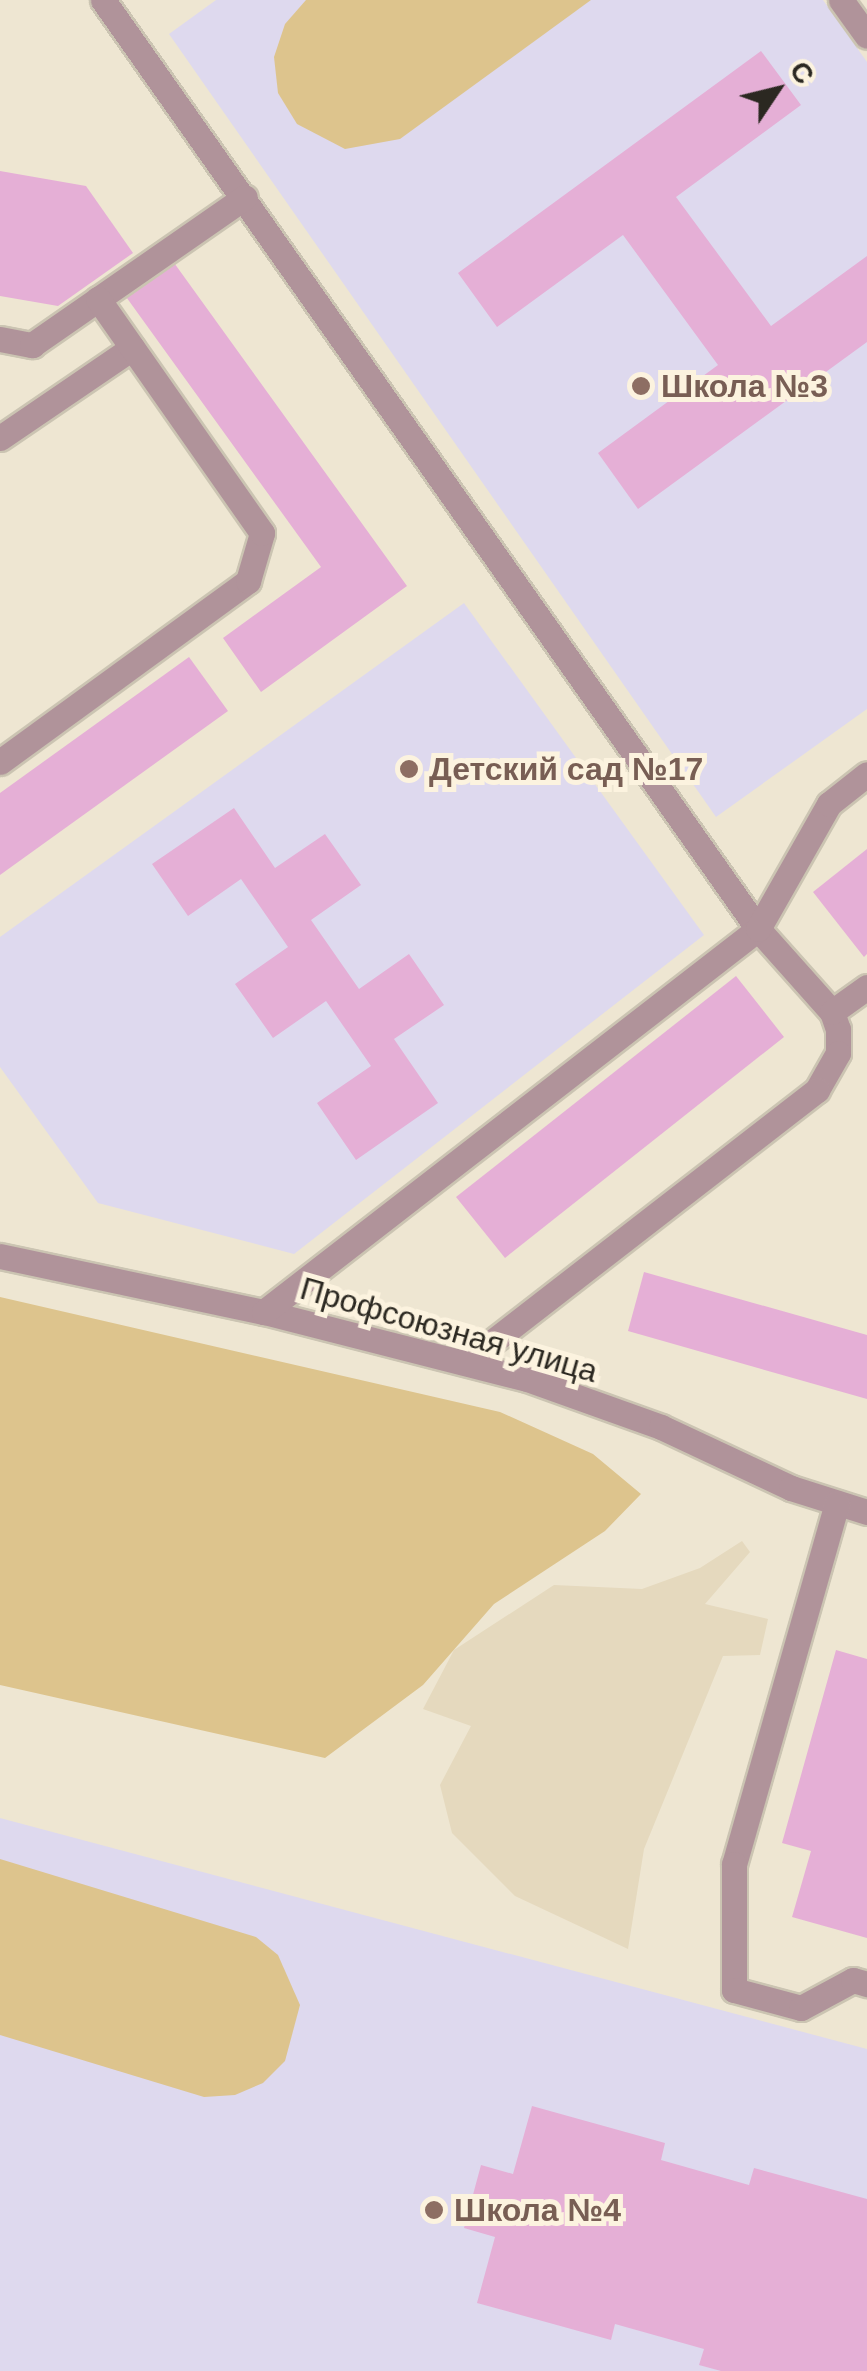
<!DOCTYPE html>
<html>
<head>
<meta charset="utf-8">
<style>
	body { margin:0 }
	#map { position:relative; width:867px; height:2371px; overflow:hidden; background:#eee6d2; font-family:Helvetica,sans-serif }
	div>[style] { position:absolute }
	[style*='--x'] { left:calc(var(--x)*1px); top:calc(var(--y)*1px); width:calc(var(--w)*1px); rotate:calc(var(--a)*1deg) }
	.built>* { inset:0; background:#e5d9be }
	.education>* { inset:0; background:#ded9ee }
	.green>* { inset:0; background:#ddc48d }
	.building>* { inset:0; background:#e5afd6 }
	.roads { filter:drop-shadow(2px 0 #cbc4b2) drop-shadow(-2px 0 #cbc4b2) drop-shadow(0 2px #cbc4b2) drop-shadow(0 -2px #cbc4b2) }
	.minor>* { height:25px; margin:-12.5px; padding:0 12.5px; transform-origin:12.5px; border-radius:12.5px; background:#b0939a }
	.dots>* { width:28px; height:28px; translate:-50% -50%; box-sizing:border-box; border:5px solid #fcf3df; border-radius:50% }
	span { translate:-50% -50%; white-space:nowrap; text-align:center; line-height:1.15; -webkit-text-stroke:10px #fcf3df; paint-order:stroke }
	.education-label { font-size:32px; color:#785e54; font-weight:700 }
	.left { translate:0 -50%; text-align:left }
	.street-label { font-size:32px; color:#2b2821 }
	.north { position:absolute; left:727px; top:40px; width:100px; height:100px; -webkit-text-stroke:8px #fcf3df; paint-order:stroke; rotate:55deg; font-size:28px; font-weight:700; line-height:40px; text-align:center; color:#2b2821 }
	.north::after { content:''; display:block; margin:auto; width:35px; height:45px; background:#2b2821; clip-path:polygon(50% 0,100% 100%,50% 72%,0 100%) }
</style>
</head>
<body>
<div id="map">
	<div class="built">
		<i style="clip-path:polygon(742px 1541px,750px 1552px,705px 1604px,768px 1619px,760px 1655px,723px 1656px,644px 1849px,628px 1949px,515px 1896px,452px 1833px,440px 1785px,471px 1726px,423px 1709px,454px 1650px,554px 1585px,642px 1589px,700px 1568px)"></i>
	</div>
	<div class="education">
		<i style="clip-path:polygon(216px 0,823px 0,867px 62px,867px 709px,716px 817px,169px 34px)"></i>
		<i style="clip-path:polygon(464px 603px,704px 935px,294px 1254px,98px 1203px,0 1067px,0 937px)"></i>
		<i style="clip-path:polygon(0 1818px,867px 2049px,867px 2371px,0 2371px)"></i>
	</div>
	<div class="green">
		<i style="clip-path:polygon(306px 0,591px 0,400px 139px,345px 149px,297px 124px,278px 93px,274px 57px,285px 24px)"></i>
		<i style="clip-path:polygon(0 1297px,500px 1412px,593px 1454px,641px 1494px,605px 1531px,494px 1604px,423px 1685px,325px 1758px,0 1685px)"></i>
		<i style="clip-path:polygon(0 1859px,256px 1937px,278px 1955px,300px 2005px,285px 2061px,263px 2083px,235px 2095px,204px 2097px,0 2035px)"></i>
	</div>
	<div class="building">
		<i style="clip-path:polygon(761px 51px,801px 105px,676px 197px,771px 326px,867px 256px,867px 342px,638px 509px,598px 453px,718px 365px,623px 235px,497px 327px,458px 273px)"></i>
		<i style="clip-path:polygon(0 171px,86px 186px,133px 253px,58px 306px,0 296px)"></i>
		<i style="clip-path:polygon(172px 260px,407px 586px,261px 692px,223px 638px,321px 567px,124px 294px)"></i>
		<i style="clip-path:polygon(189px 657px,228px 711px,0 875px,0 793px)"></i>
		<i style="clip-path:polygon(234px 808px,275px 868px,325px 834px,361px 885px,311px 920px,359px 989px,409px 954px,444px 1005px,394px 1039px,438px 1103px,356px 1160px,317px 1103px,371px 1066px,326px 1001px,273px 1038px,235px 984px,288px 947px,241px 879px,188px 916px,152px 864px)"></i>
		<i style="clip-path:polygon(867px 849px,867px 954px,864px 957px,813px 892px)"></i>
		<i style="clip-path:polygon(736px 976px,784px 1037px,505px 1258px,456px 1197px)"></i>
		<i style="clip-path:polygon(644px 1272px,867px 1335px,867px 1399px,628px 1331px)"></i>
		<i style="clip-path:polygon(836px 1650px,867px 1659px,867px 1938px,792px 1917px,811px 1851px,782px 1843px)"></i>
		<i style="clip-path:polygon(532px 2106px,665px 2143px,661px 2160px,749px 2185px,754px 2168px,867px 2199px,867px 2371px,721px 2371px,699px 2365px,704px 2349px,615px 2324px,611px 2340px,477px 2303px,495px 2237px,464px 2228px,481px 2165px,513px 2174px)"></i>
	</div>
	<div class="roads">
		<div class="minor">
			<i style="--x:103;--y:0;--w:1137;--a:54.81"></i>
			<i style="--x:758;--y:929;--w:111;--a:48.3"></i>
			<i style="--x:832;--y:1012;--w:18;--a:71"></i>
			<i style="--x:838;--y:1029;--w:24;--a:90"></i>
			<i style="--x:838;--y:1053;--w:43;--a:119.6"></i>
			<i style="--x:817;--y:1090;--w:445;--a:142.2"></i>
			<i style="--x:841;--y:0;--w:44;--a:54.2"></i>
			<i style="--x:0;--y:339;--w:33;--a:11"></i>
			<i style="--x:32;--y:345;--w:259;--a:-34.8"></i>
			<i style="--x:0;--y:438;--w:160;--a:-34.3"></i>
			<i style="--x:0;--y:762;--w:307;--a:-36.1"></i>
			<i style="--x:248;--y:581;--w:50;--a:-73.7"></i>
			<i style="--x:262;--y:533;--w:286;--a:-125"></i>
			<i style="--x:832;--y:1012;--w:43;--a:-35.5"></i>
			<i style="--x:0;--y:1256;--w:270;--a:12"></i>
			<i style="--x:264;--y:1312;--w:271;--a:14.3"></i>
			<i style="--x:527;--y:1379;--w:142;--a:19.7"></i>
			<i style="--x:661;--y:1427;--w:144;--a:25.1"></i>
			<i style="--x:791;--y:1488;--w:80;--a:17.5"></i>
			<i style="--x:264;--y:1312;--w:625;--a:-37.79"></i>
			<i style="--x:758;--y:929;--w:144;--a:-60.4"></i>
			<i style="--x:829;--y:804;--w:48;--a:-38.3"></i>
			<i style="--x:837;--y:1503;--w:375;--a:105.9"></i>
			<i style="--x:734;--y:1864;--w:126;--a:90"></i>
			<i style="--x:734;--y:1990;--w:69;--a:15"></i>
			<i style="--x:801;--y:2008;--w:59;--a:-28.3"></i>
			<i style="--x:853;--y:1980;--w:15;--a:16"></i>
		</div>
	</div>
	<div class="dots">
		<i style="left:641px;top:386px;background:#8d6e63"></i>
		<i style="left:409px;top:769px;background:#8d6e63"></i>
		<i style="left:434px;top:2210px;background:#8d6e63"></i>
	</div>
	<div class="education-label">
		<span class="left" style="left:661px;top:386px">Школа №3</span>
		<span class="left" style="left:429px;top:769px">Детский сад №17</span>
		<span class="left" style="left:454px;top:2210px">Школа №4</span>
	</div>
	<div class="street-label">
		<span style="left:449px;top:1330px;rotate:16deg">Профсоюзная улица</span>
	</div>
	<div class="north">С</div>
</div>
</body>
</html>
